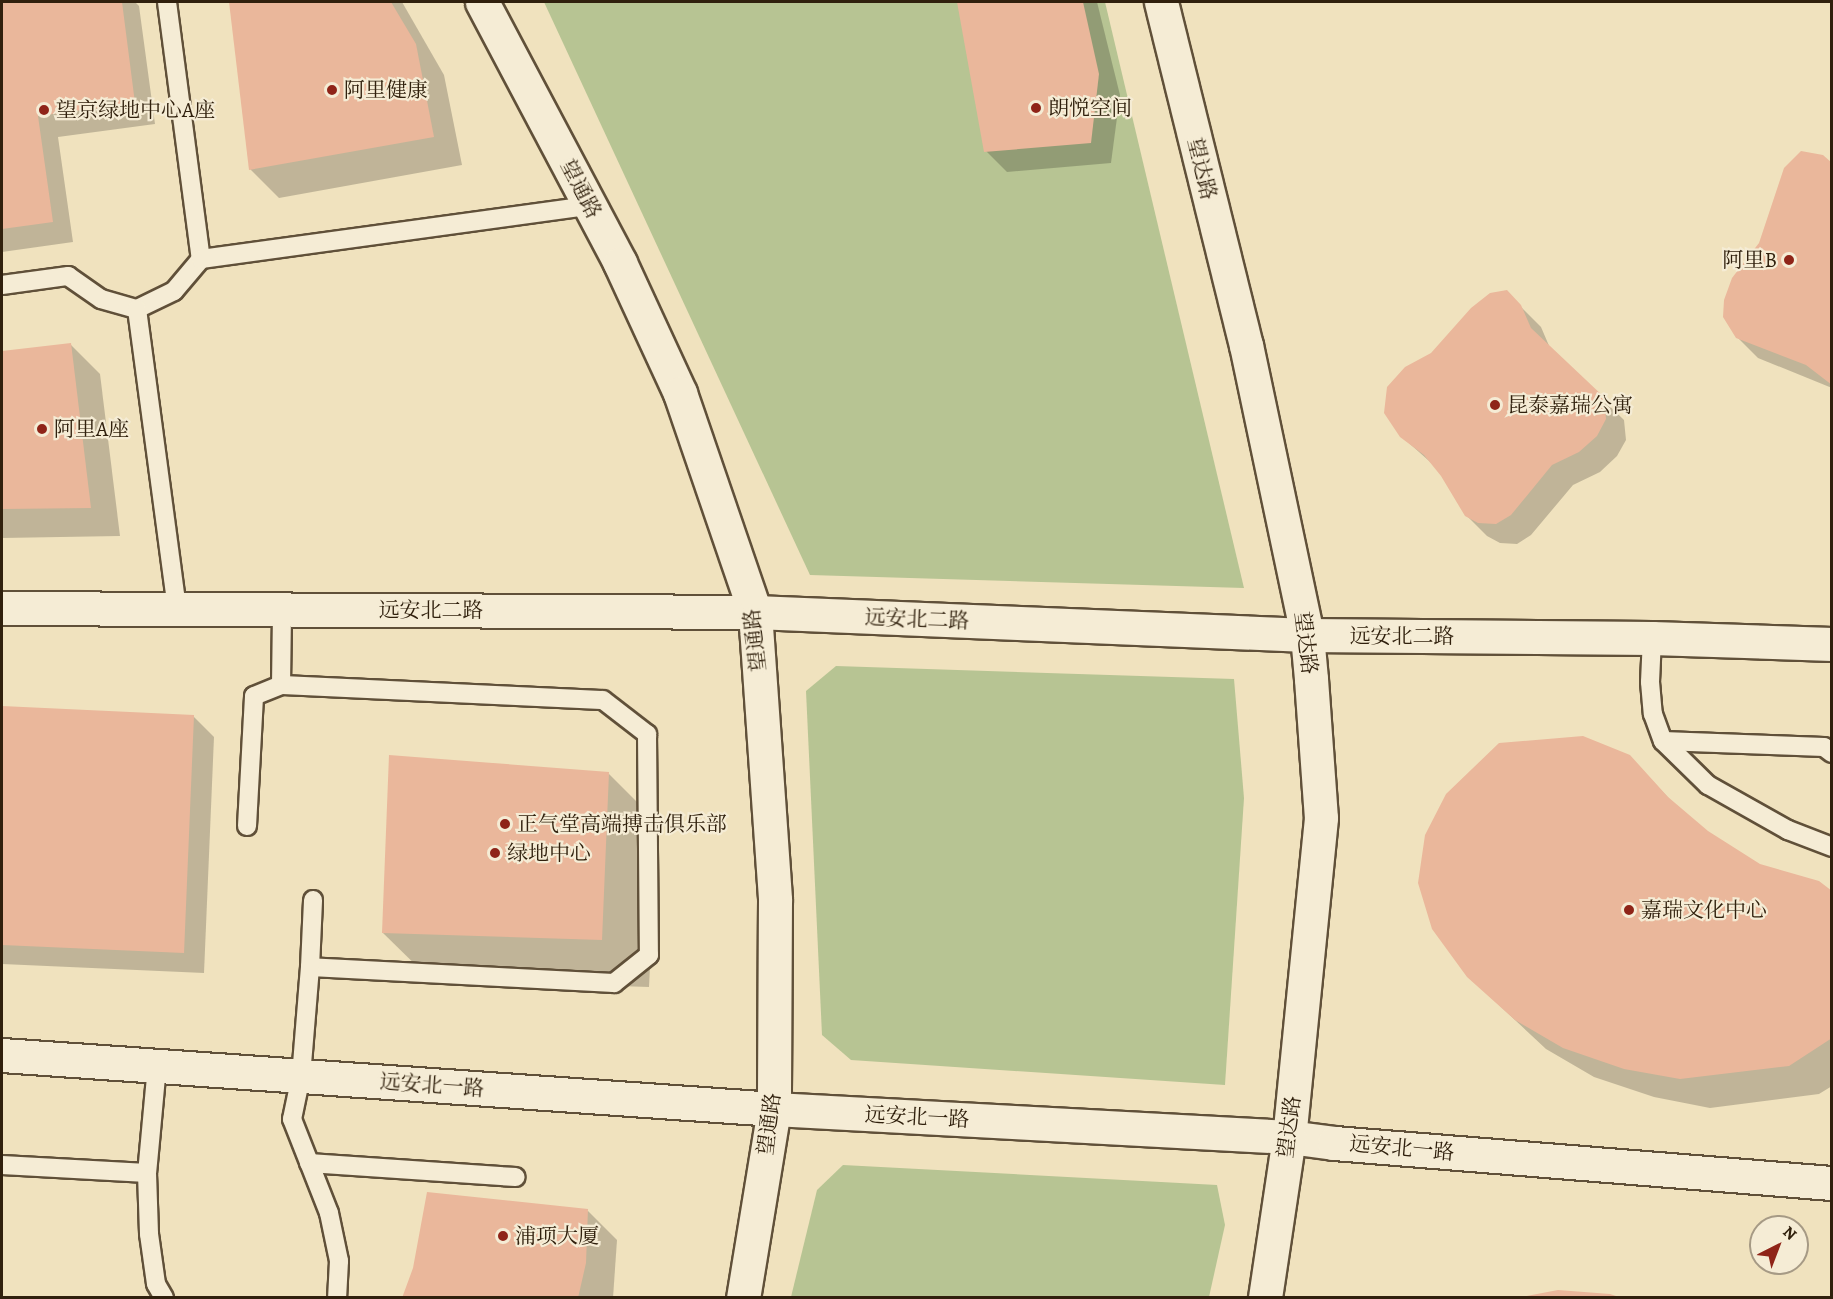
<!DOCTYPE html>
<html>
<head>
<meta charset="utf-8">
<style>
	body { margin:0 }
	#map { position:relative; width:1833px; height:1299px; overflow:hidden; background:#f0e2be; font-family:Alegreya,"Noto Serif SC",serif }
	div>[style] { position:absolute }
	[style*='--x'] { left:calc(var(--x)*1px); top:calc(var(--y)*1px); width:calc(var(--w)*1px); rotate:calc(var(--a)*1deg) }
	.green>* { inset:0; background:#b7c493 }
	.shadow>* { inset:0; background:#0003 }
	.building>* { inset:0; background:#eab79b }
	.roads { filter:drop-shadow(2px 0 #605039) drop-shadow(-2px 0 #605039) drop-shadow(0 2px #605039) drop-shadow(0 -2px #605039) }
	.service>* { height:18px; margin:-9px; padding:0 9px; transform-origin:9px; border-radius:9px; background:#f5ecd5 }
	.minor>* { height:33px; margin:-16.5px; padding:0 16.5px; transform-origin:16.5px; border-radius:16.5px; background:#f5ecd5 }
	.tertiary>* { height:33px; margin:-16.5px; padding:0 16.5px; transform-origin:16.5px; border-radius:16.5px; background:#f5ecd5 }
	.dots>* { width:16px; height:16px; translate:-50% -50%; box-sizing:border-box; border:3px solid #f5ecd5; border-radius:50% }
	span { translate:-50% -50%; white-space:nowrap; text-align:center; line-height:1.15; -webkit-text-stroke:4.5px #f5ecd5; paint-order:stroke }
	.poi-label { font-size:21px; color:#30200d }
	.left { translate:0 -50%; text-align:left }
	.right { translate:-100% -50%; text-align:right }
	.street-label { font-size:21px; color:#30200d }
	.frame { position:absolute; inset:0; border:3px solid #30200d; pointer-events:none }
	.north { position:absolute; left:1749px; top:1215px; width:60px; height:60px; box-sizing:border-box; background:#f5ecd5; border:2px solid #a69a85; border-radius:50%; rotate:42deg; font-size:16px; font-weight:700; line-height:24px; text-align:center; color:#30200d }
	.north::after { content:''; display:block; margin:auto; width:21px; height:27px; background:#8f2418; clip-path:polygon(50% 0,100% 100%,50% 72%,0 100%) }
</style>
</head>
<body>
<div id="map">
	<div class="green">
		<i style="clip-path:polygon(544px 2px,1105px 2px,1244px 588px,810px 575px)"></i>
		<i style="clip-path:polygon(836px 666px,1234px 679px,1244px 798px,1225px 1085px,851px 1060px,822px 1035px,806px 691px)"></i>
		<i style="clip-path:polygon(843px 1165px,1217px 1185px,1225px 1225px,1209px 1297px,791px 1297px,817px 1190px)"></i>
	</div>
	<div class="shadow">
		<i style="clip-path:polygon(2px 2px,135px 2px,139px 6px,155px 124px,58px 137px,73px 242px,2px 252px)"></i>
		<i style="clip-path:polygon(230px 2px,402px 2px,444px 75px,462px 165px,279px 198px,250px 169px)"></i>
		<i style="clip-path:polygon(958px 2px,1097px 2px,1120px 95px,1111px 163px,1007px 172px,986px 151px)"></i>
		<i style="clip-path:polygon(1832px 165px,1832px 388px,1758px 358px,1737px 337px)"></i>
		<i style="clip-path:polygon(1506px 292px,1541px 327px,1550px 348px,1624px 420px,1626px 440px,1617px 456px,1600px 472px,1573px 485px,1531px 535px,1517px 544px,1500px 543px,1487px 536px,1466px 515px,1437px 468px,1401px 436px,1432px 354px)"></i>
		<i style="clip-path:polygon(71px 345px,100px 374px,120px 536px,2px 538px,2px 353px)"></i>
		<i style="clip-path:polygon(2px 707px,193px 716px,214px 737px,204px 973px,2px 964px)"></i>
		<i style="clip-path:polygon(1629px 756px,1679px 809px,1707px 832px,1759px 866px,1832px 893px,1832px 1086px,1819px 1094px,1710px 1108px,1654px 1097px,1594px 1077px,1546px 1049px,1468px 976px)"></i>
		<i style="clip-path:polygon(609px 774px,657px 822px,649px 987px,431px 980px,383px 933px)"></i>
		<i style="clip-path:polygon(588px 1211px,617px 1240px,613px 1298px,404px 1298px)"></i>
	</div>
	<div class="building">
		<i style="clip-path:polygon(2px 2px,122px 2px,135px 103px,38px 116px,53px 222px,2px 229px)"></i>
		<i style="clip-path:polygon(229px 2px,391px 2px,416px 44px,434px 137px,249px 170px)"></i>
		<i style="clip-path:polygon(957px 2px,1083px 2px,1099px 74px,1091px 143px,984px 152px)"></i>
		<i style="clip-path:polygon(1801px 151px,1823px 155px,1832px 163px,1832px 385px,1806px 365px,1736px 338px,1723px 317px,1724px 300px,1732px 278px,1759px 243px,1784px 168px)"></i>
		<i style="clip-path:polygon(1507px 290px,1521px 305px,1531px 328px,1604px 397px,1606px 419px,1597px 436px,1579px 452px,1552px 465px,1511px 515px,1496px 524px,1478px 523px,1465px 516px,1441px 476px,1424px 455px,1400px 437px,1384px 413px,1387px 387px,1405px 367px,1431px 353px,1471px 308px,1490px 293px)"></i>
		<i style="clip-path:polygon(71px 343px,91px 508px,2px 509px,2px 351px)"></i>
		<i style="clip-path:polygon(2px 706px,194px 715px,184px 953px,2px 945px)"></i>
		<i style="clip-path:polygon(1583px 736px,1630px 755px,1668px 797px,1708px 831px,1760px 864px,1819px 881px,1832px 891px,1832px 1038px,1789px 1066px,1680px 1079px,1624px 1069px,1563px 1048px,1515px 1020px,1467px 977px,1432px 929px,1418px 883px,1425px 835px,1446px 794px,1499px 743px)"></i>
		<i style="clip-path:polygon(389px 755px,609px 772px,602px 940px,382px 933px)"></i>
		<i style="clip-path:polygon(427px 1192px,588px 1209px,586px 1263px,578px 1298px,402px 1298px,413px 1268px)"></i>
		<i style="clip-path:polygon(1558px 1290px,1610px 1294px,1619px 1297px,1516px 1298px)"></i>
	</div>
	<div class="roads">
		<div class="service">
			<i style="--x:167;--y:2;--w:259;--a:82.5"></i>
			<i style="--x:2;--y:285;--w:67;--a:-7.8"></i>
			<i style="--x:68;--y:276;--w:40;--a:34.9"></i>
			<i style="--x:101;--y:299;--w:37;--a:16"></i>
			<i style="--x:137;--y:309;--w:41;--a:-25.9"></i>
			<i style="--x:174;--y:291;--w:42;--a:-49.8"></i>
			<i style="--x:201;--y:259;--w:393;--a:-7.8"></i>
			<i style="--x:137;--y:309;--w:303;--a:82.4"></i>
			<i style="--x:1652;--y:638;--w:44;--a:92.6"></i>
			<i style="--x:1650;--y:682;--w:32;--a:85"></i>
			<i style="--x:1653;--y:714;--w:29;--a:70"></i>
			<i style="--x:1663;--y:741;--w:63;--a:44.4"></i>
			<i style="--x:1708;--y:785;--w:92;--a:29.4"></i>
			<i style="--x:1788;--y:830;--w:47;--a:21.1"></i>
			<i style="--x:281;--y:685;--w:322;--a:2.7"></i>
			<i style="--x:603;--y:700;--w:56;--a:37.7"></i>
			<i style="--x:647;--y:734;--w:221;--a:89.5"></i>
			<i style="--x:649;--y:955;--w:45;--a:141.3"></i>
			<i style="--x:614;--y:983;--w:304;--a:-177"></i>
			<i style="--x:310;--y:967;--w:109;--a:94.7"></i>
			<i style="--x:301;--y:1076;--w:44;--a:101.8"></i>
			<i style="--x:292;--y:1119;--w:101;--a:68.5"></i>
			<i style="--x:329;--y:1213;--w:49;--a:78.2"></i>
			<i style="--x:339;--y:1261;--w:37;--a:93"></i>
			<i style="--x:1663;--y:741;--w:161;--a:2.1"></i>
			<i style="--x:1824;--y:747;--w:10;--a:37"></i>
			<i style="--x:247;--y:826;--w:130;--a:-86.9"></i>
			<i style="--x:254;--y:696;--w:29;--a:-22"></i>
			<i style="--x:281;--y:685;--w:75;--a:-89.2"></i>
			<i style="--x:310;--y:967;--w:67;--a:-87.4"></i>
			<i style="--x:157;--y:1066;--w:107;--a:95.3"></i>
			<i style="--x:147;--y:1173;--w:61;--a:88.1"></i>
			<i style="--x:149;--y:1234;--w:50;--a:82"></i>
			<i style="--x:156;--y:1284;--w:16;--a:60"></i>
			<i style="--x:309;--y:1163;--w:207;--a:3.9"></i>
			<i style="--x:2;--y:1165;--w:145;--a:3.2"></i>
		</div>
		<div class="minor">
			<i style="--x:482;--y:2;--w:295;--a:62.1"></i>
			<i style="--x:620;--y:263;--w:143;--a:65.2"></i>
			<i style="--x:680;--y:393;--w:231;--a:71.1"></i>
			<i style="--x:755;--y:612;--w:289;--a:86"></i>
			<i style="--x:775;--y:900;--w:209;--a:90.3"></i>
			<i style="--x:774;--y:1109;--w:192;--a:99.3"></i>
			<i style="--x:2;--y:608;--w:753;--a:0.3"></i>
			<i style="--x:755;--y:612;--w:552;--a:2.39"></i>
			<i style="--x:1307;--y:635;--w:345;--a:0.5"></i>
			<i style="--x:1652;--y:638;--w:180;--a:1.9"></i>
			<i style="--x:2;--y:1055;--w:774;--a:4"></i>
			<i style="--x:774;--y:1109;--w:516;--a:3.11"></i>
			<i style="--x:1289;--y:1137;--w:45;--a:7.6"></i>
			<i style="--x:1334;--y:1143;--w:500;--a:4.6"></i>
		</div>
		<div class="tertiary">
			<i style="--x:1161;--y:2;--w:353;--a:76.1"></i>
			<i style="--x:1246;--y:345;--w:296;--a:78.1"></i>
			<i style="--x:1307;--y:635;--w:44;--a:84.8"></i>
			<i style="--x:1311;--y:679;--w:139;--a:85.9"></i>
			<i style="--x:1321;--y:818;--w:321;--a:95.7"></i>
			<i style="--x:1289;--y:1137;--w:163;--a:98.5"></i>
		</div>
	</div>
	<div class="dots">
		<i style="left:332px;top:90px;background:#8f2418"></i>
		<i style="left:1036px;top:108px;background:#8f2418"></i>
		<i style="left:44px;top:110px;background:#8f2418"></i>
		<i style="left:1789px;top:260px;background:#8f2418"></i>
		<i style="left:1495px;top:405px;background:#8f2418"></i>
		<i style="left:42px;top:429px;background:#8f2418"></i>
		<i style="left:505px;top:824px;background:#8f2418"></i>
		<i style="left:495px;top:853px;background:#8f2418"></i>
		<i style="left:1629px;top:910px;background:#8f2418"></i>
		<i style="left:503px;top:1236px;background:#8f2418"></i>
	</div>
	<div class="poi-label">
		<span class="left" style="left:344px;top:90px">阿里健康</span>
		<span class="left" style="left:1048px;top:108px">朗悦空间</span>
		<span class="left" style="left:56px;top:110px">望京绿地中心A座</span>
		<span class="right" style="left:1777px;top:260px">阿里B</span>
		<span class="left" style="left:1507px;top:405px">昆泰嘉瑞公寓</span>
		<span class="left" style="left:54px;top:429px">阿里A座</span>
		<span class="left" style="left:517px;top:824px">正气堂高端搏击俱乐部</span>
		<span class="left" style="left:507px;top:853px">绿地中心</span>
		<span class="left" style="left:1641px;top:910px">嘉瑞文化中心</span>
		<span class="left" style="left:515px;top:1236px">浦项大厦</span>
	</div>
	<div class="street-label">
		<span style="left:1202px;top:169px;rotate:76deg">望达路</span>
		<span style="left:581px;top:189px;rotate:62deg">望通路</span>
		<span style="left:431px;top:610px">远安北二路</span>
		<span style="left:917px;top:619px;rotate:2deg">远安北二路</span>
		<span style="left:1402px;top:636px">远安北二路</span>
		<span style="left:755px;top:640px;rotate:-97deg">望通路</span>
		<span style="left:1306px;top:643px;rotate:83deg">望达路</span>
		<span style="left:432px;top:1085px;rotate:4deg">远安北一路</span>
		<span style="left:917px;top:1117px;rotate:3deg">远安北一路</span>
		<span style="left:769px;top:1124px;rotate:-83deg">望通路</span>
		<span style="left:1289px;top:1127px;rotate:-83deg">望达路</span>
		<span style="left:1402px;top:1148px;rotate:5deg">远安北一路</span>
	</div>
	<div class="frame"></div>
	<div class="north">N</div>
</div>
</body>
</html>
